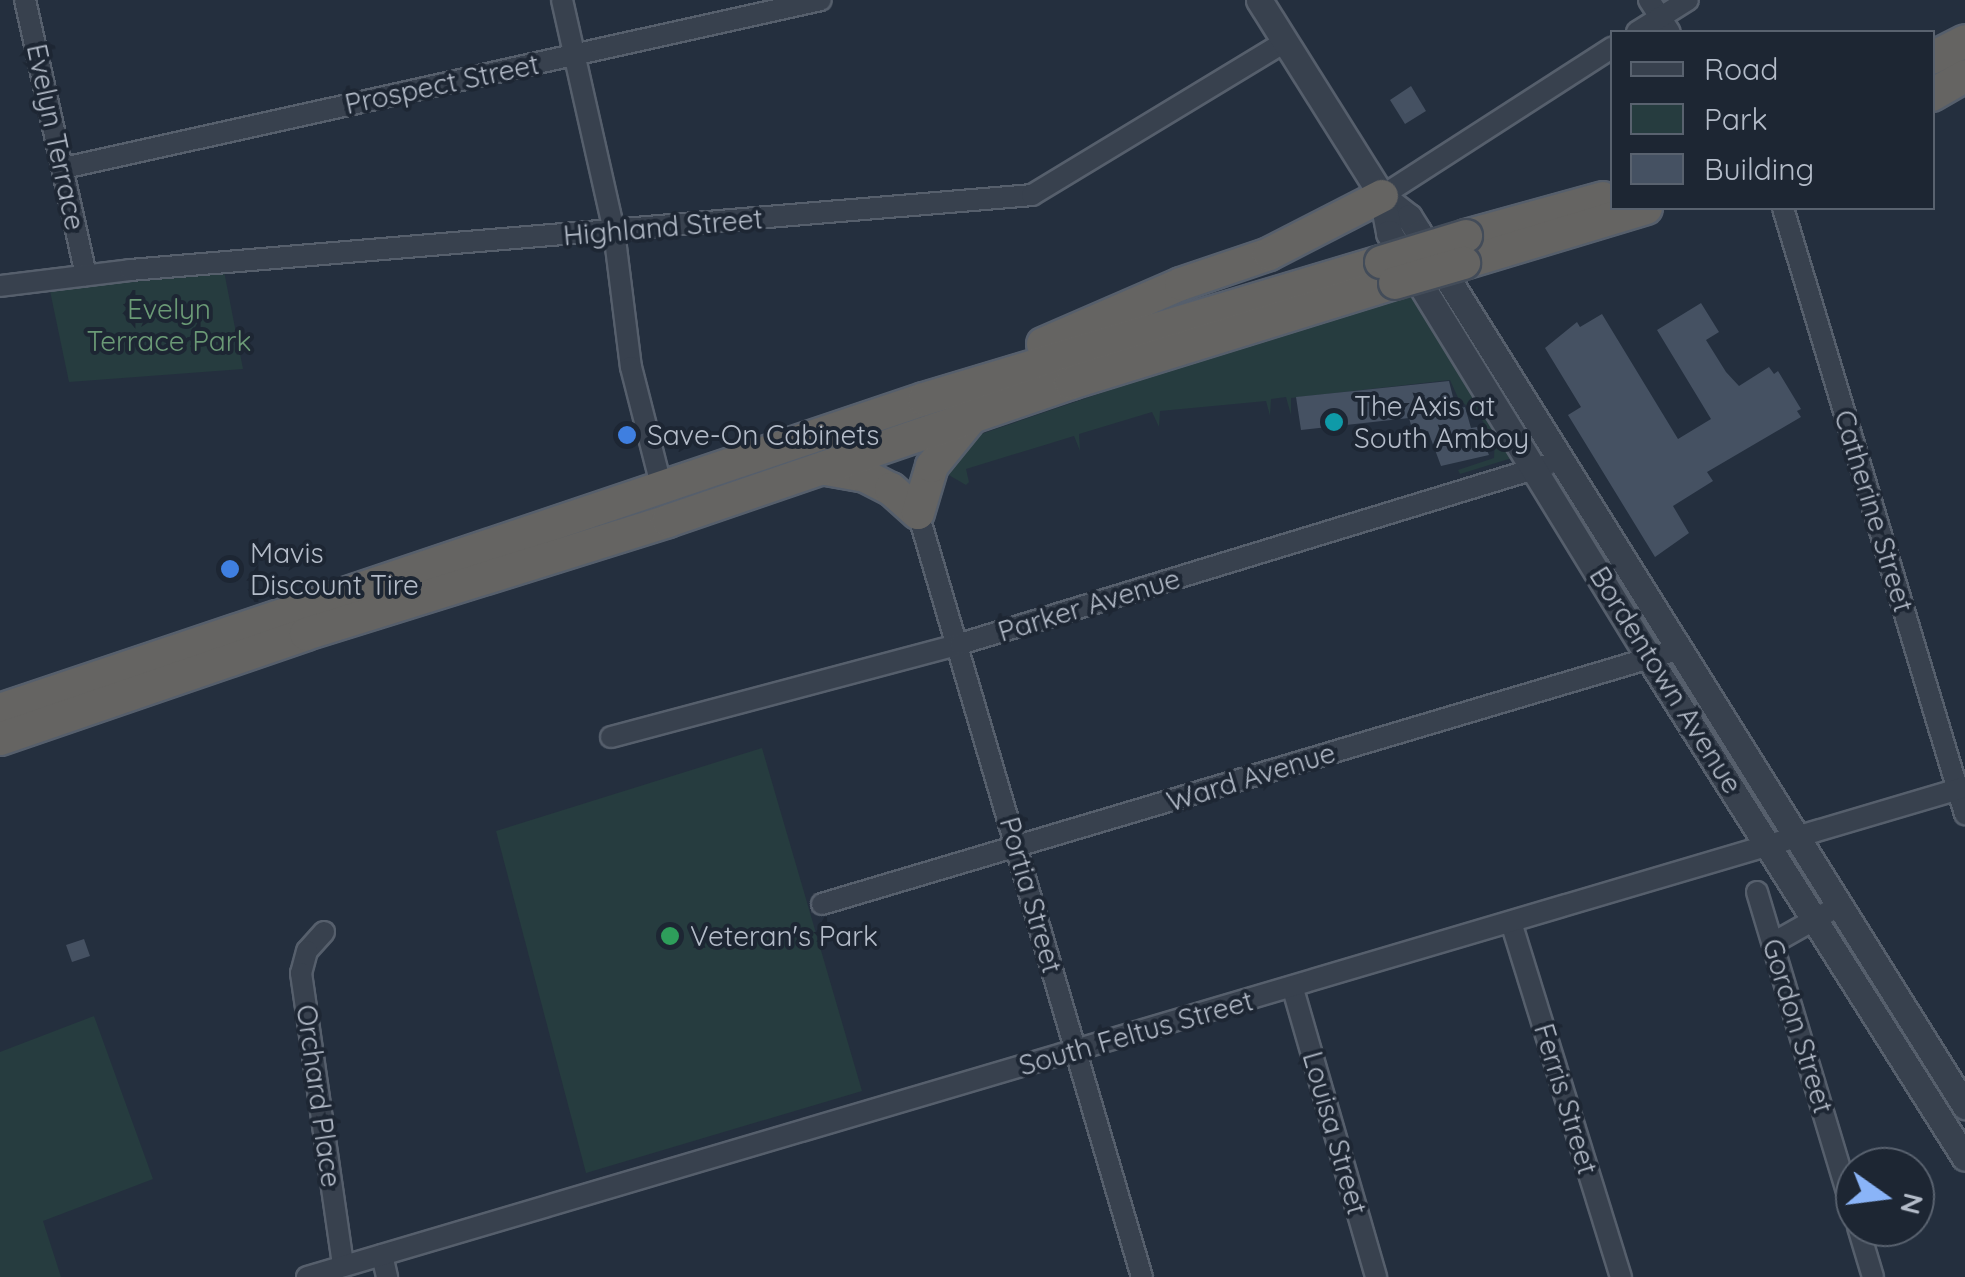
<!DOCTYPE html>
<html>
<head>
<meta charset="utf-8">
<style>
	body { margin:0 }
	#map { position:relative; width:1965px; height:1277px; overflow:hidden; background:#242f3e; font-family:Quicksand,sans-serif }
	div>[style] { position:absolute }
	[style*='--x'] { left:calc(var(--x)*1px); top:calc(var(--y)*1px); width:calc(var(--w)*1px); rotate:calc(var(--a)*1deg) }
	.green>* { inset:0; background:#263c3f }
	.building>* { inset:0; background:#455162 }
	.roads { filter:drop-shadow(2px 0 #565f6c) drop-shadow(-2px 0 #565f6c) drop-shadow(0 2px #565f6c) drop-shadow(0 -2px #565f6c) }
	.minor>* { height:20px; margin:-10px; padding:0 10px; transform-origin:10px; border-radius:10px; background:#38414e }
	.tertiary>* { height:25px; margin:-12.5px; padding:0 12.5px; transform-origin:12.5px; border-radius:12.5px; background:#38414e }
	.trunk>* { height:32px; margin:-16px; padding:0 16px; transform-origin:16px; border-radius:16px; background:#656462 }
	.bridges { filter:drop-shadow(2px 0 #434c59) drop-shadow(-2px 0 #434c59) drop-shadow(0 2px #434c59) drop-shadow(0 -2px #434c59) }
	.trunk-bridge>* { height:32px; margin:-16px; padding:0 16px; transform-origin:16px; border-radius:16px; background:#656462 }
	.dots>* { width:28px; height:28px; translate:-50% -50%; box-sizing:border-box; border:5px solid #1d2633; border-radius:50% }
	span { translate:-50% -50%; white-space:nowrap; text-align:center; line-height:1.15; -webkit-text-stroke:8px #1d2633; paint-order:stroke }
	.street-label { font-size:28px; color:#b4bcc9 }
	.park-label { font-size:28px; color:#6b9a76 }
	.poi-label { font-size:28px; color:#b4bcc9 }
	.left { translate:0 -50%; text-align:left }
	.legend { position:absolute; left:1610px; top:30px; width:325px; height:180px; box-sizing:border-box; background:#1d2633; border:2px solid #59626f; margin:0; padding:12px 18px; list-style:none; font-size:30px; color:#b4bcc9 }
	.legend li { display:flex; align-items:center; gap:20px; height:50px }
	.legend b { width:50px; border:2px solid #59626f }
	.north { position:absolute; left:1835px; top:1147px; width:100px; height:100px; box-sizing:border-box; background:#1d2633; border:2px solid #59626f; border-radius:50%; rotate:104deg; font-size:28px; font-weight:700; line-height:40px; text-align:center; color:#b4bcc9 }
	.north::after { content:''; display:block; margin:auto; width:35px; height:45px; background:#8ab4f8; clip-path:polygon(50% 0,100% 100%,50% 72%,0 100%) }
</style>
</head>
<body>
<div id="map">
	<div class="green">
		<i style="clip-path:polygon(224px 271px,243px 369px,69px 382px,49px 286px)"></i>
		<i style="clip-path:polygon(1412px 296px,1512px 458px,1460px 474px,1458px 470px,1494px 458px,1495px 440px,1478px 414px,1459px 400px,1450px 380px,1291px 398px,1291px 415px,1286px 397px,1271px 399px,1270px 416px,1266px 401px,1160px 411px,1159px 427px,1152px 412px,1079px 434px,1080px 451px,1074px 436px,966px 469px,969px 482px,966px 485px,947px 474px,947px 467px,978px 435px,1254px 341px)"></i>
		<i style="clip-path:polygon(762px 748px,862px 1091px,586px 1173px,496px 831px)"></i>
		<i style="clip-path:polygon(94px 1016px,153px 1179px,43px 1221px,61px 1277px,0 1277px,0 1052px)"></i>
	</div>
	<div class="building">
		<i style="clip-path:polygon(1411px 86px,1426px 111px,1405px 124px,1390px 100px)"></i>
		<i style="clip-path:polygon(1701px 303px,1719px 332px,1706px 340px,1726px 372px,1739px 386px,1769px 367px,1774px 374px,1778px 371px,1801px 409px,1797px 411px,1801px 417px,1707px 472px,1713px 481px,1673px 506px,1689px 533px,1655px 557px,1568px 415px,1581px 407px,1545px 348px,1577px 322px,1580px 327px,1602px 314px,1678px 439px,1711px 419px,1657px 330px)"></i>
		<i style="clip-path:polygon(1449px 381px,1456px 409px,1465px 407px,1471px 428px,1477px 427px,1489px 455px,1441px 466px,1428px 431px,1414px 436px,1409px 418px,1301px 430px,1296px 397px)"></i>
		<i style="clip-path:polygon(84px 939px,90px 956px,72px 962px,66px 945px)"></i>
	</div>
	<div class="roads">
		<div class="minor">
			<i style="--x:25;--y:0;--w:282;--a:77.5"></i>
			<i style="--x:562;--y:0;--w:237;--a:77.3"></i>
			<i style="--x:614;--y:231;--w:137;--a:82.9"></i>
			<i style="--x:631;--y:367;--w:126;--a:75.7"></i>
			<i style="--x:1649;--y:0;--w:38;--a:57"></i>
			<i style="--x:1637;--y:32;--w:60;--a:-32.1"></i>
			<i style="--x:64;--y:168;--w:775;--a:-12.51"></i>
			<i style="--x:1382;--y:196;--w:274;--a:-32.8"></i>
			<i style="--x:1783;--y:208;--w:633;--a:73.28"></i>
			<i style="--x:0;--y:286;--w:131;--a:-7"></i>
			<i style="--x:130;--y:270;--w:905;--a:-4.75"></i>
			<i style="--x:1032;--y:195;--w:296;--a:-31.2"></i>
			<i style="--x:918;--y:513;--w:796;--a:73.66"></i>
			<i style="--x:611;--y:737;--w:361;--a:-14.9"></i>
			<i style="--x:960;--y:644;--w:614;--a:-16.96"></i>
			<i style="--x:1757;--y:892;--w:340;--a:73.3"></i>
			<i style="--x:822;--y:904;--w:895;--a:-16.55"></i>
			<i style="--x:1511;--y:922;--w:372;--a:72.8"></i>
			<i style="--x:324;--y:932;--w:25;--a:132"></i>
			<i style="--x:307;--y:951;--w:23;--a:105"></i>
			<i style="--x:301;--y:973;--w:296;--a:81.8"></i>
			<i style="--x:1773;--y:943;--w:63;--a:-29.4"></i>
			<i style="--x:1293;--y:989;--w:300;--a:73.9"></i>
			<i style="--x:1858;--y:1227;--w:52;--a:73.3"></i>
			<i style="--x:382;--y:1255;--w:23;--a:77"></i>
			<i style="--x:307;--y:1277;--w:1729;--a:-16.46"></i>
		</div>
		<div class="tertiary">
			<i style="--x:1259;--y:0;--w:231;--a:57.9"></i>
			<i style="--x:1382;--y:196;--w:34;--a:38"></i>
			<i style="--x:1409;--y:217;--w:19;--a:58"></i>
			<i style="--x:1419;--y:233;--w:1030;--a:57.98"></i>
			<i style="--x:1382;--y:196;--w:38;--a:79"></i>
			<i style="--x:1389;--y:233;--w:498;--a:58.5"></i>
			<i style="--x:1649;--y:658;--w:591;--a:57.71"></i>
		</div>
		<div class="trunk">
			<i style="--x:1932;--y:58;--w:37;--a:-27"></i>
			<i style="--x:1932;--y:95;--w:38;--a:-30"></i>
			<i style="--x:1466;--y:236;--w:142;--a:-15.5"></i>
			<i style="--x:1464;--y:263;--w:190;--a:-16.8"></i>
			<i style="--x:1043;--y:344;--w:150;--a:-23.5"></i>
			<i style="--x:1181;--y:284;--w:93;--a:-18.8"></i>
			<i style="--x:1269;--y:254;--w:127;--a:-27.2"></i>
			<i style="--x:826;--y:469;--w:40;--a:10"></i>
			<i style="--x:865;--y:476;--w:29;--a:27"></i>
			<i style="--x:891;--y:489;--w:36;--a:42"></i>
			<i style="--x:918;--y:513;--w:49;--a:-73.4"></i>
			<i style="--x:932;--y:466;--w:60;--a:-51"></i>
			<i style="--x:0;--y:710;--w:975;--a:-18.6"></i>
			<i style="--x:924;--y:399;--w:477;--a:-16.7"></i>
			<i style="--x:0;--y:739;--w:324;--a:-18.9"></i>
			<i style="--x:306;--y:634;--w:379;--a:-17.3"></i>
			<i style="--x:668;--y:521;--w:426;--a:-18.9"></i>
			<i style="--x:1071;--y:383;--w:339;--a:-17.2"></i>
		</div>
	</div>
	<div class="bridges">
		<div class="trunk-bridge">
			<i style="--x:1381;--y:262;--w:89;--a:-17"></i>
			<i style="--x:1395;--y:283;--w:72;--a:-16.2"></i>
		</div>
	</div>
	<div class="dots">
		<i style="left:1334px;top:422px;background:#0f9aa8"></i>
		<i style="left:627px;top:435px;background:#3f7fe0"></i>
		<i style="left:230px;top:569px;background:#3f7fe0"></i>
		<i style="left:670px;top:936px;background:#2e9e5b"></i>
	</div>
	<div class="street-label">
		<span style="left:442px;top:84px;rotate:-12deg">Prospect Street</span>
		<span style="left:56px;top:137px;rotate:78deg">Evelyn Terrace</span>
		<span style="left:663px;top:227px;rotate:-5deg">Highland Street</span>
		<span style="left:1874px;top:511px;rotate:73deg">Catherine Street</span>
		<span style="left:1089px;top:605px;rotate:-17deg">Parker Avenue</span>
		<span style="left:1666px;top:680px;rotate:58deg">Bordentown Avenue</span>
		<span style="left:1251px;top:777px;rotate:-17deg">Ward Avenue</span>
		<span style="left:1031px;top:895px;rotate:74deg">Portia Street</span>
		<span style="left:1798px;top:1026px;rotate:73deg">Gordon Street</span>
		<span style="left:1136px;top:1033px;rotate:-16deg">South Feltus Street</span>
		<span style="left:319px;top:1096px;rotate:82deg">Orchard Place</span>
		<span style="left:1566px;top:1099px;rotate:73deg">Ferris Street</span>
		<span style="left:1335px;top:1133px;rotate:74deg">Louisa Street</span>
	</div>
	<div class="park-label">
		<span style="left:169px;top:325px">Evelyn<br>Terrace Park</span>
	</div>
	<div class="poi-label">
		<span class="left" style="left:1354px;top:422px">The Axis at<br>South Amboy</span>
		<span class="left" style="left:647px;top:435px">Save-On Cabinets</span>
		<span class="left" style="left:250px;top:569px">Mavis<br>Discount Tire</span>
		<span class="left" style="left:690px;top:936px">Veteran's Park</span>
	</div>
	<ul class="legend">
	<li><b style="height:12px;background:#38414e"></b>Road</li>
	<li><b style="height:28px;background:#263c3f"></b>Park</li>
	<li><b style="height:28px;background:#455162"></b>Building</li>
	</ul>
	<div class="north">N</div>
</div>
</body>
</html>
